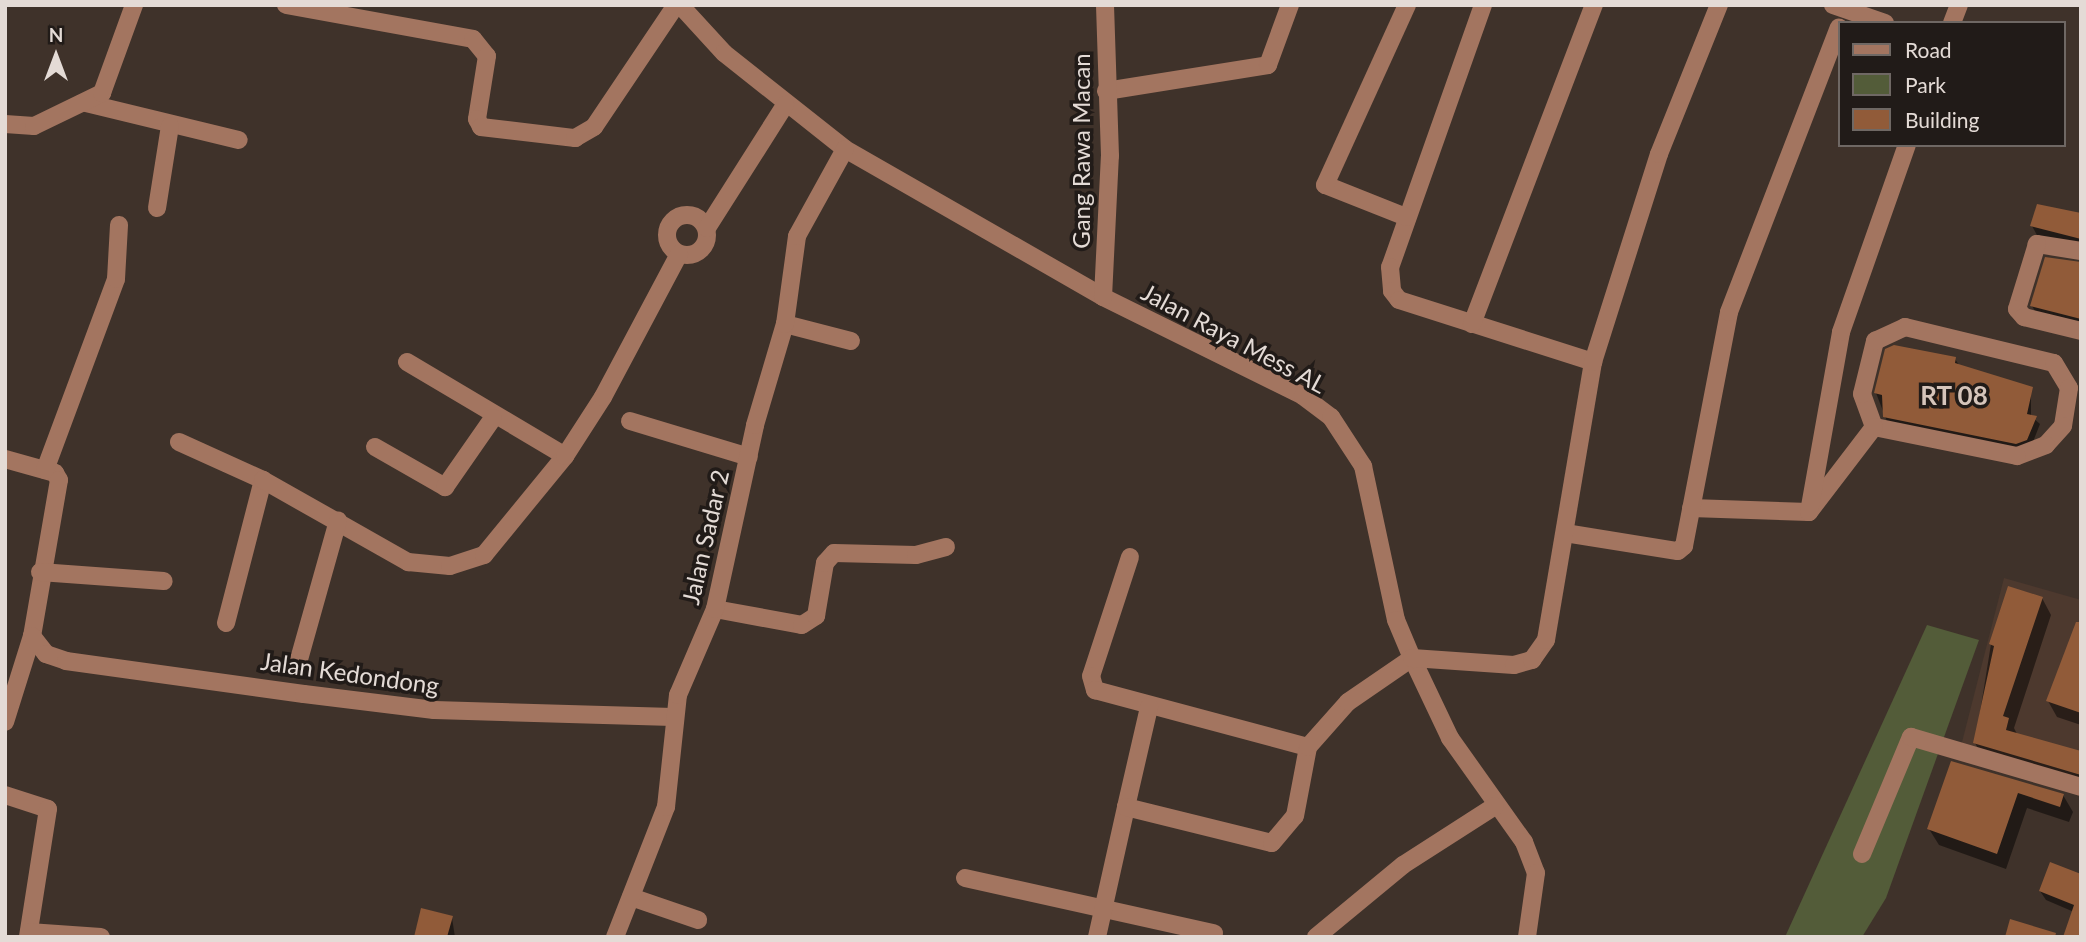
<!DOCTYPE html>
<html>
<head>
<meta charset="utf-8">
<style>
	body { margin:0 }
	#map { position:relative; width:2086px; height:942px; overflow:hidden; background:#3f322a; font-family:Lato,sans-serif }
	div>[style] { position:absolute }
	[style*='--x'] { left:calc(var(--x)*1px); top:calc(var(--y)*1px); width:calc(var(--w)*1px); rotate:calc(var(--a)*1deg) }
	.built>* { inset:0; background:#4d392e }
	.green>* { inset:0; background:#535c39 }
	.shadow>* { inset:0; background:#0007 }
	.building>* { inset:0; background:#915b39 }
	.minor>* { height:18px; margin:-9px; padding:0 9px; transform-origin:9px; border-radius:9px; background:#a37560 }
	.minor>.ring { margin:-9px; padding:0; box-sizing:content-box; background:none; border:18px solid #a37560; border-radius:50% }
	span { translate:-50% -50%; white-space:nowrap; text-align:center; line-height:1.15; -webkit-text-stroke:7px #211b18; paint-order:stroke }
	.street-label { font-size:24px; color:#e4dbd6 }
	.neighbourhood-label { font-size:26px; color:#d6c5bb; font-weight:700 }
	.frame { position:absolute; inset:0; border:7px solid #e4dbd6; pointer-events:none }
	.legend { position:absolute; left:1838px; top:21px; width:228px; height:126px; box-sizing:border-box; background:#211b18; border:2px solid #6f6864; margin:0; padding:9px 12px; list-style:none; font-size:21px; color:#e4dbd6 }
	.legend li { display:flex; align-items:center; gap:14px; height:35px }
	.legend b { width:35px; border:2px solid #6f6864 }
	.north { position:absolute; left:21px; top:21px; width:70px; height:70px; -webkit-text-stroke:5px #211b18; paint-order:stroke; rotate:0deg; font-size:19px; font-weight:700; line-height:28px; text-align:center; color:#e4dbd6 }
	.north::after { content:''; display:block; margin:auto; width:24px; height:32px; background:#e4dbd6; clip-path:polygon(50% 0,100% 100%,50% 72%,0 100%) }
</style>
</head>
<body>
<div id="map">
	<div class="built">
		<i style="clip-path:polygon(2004px 578px,2081px 600px,2081px 785px,1960px 750px)"></i>
	</div>
	<div class="green">
		<i style="clip-path:polygon(1927px 625px,1979px 640px,1886px 898px,1862px 937px,1785px 937px)"></i>
	</div>
	<div class="shadow">
		<i style="clip-path:polygon(2081px 216px,2081px 247px,2038px 237px,2032px 226px)"></i>
		<i style="clip-path:polygon(2081px 264px,2081px 328px,2038px 316px,2032px 306px)"></i>
		<i style="clip-path:polygon(1955px 359px,1959px 365px,2031px 388px,2031px 416px,2040px 424px,2031px 447px,2021px 451px,1888px 424px,1876px 393px)"></i>
		<i style="clip-path:polygon(2042px 598px,2051px 615px,2014px 728px,2018px 736px,2081px 755px,2081px 788px,1984px 760px,1975px 743px,1991px 644px)"></i>
		<i style="clip-path:polygon(2081px 630px,2081px 725px,2057px 717px,2048px 701px)"></i>
		<i style="clip-path:polygon(1952px 763px,2063px 795px,2073px 812px,2069px 822px,2027px 808px,2006px 869px,1939px 845px,1929px 829px)"></i>
		<i style="clip-path:polygon(2081px 890px,2074px 912px,2046px 900px,2040px 891px)"></i>
		<i style="clip-path:polygon(452px 918px,455px 937px,417px 937px)"></i>
	</div>
	<div class="building">
		<i style="clip-path:polygon(2037px 204px,2081px 213px,2081px 239px,2030px 226px)"></i>
		<i style="clip-path:polygon(2045px 257px,2081px 262px,2081px 319px,2030px 306px)"></i>
		<i style="clip-path:polygon(1894px 345px,1956px 357px,1955px 363px,2033px 387px,2027px 414px,2037px 416px,2027px 440px,2016px 444px,1883px 417px,1882px 395px,1874px 393px,1885px 349px)"></i>
		<i style="clip-path:polygon(2008px 586px,2043px 597px,2003px 716px,2009px 718px,2006px 730px,2081px 751px,2081px 775px,1973px 743px,1994px 646px,1989px 644px)"></i>
		<i style="clip-path:polygon(2076px 622px,2081px 622px,2081px 713px,2046px 701px)"></i>
		<i style="clip-path:polygon(1951px 761px,2064px 794px,2060px 807px,2018px 793px,1997px 854px,1927px 829px)"></i>
		<i style="clip-path:polygon(2050px 862px,2081px 874px,2081px 937px,2063px 937px,2074px 905px,2039px 891px)"></i>
		<i style="clip-path:polygon(421px 908px,453px 916px,447px 937px,414px 937px)"></i>
		<i style="clip-path:polygon(2010px 919px,2056px 933px,2055px 937px,2005px 937px)"></i>
	</div>
	<div class="minor">
		<i style="--x:286;--y:5;--w:190;--a:10.3"></i>
		<i style="--x:473;--y:39;--w:22;--a:51"></i>
		<i style="--x:487;--y:56;--w:64;--a:99"></i>
		<i style="--x:477;--y:119;--w:9;--a:63"></i>
		<i style="--x:481;--y:127;--w:95;--a:6.7"></i>
		<i style="--x:575;--y:138;--w:22;--a:-30"></i>
		<i style="--x:594;--y:127;--w:147;--a:-56.1"></i>
		<i style="--x:680;--y:5;--w:65;--a:47.5"></i>
		<i style="--x:724;--y:53;--w:154;--a:38.4"></i>
		<i style="--x:845;--y:149;--w:297;--a:29.8"></i>
		<i style="--x:1103;--y:297;--w:223;--a:26.3"></i>
		<i style="--x:1303;--y:396;--w:35;--a:37"></i>
		<i style="--x:1331;--y:417;--w:59;--a:56.9"></i>
		<i style="--x:1363;--y:466;--w:157;--a:77.9"></i>
		<i style="--x:1396;--y:620;--w:41;--a:67.2"></i>
		<i style="--x:1412;--y:658;--w:89;--a:64.6"></i>
		<i style="--x:1450;--y:738;--w:128;--a:54.6"></i>
		<i style="--x:1524;--y:842;--w:33;--a:69"></i>
		<i style="--x:1536;--y:873;--w:65;--a:98"></i>
		<i style="--x:1483;--y:5;--w:278;--a:109.5"></i>
		<i style="--x:1390;--y:267;--w:24;--a:85"></i>
		<i style="--x:1392;--y:291;--w:11;--a:52"></i>
		<i style="--x:1399;--y:300;--w:204;--a:17.7"></i>
		<i style="--x:1833;--y:5;--w:55;--a:19.1"></i>
		<i style="--x:1952;--y:23;--w:19;--a:-69"></i>
		<i style="--x:1106;--y:91;--w:164;--a:-9.1"></i>
		<i style="--x:1268;--y:65;--w:64;--a:-69.9"></i>
		<i style="--x:86;--y:103;--w:157;--a:13.6"></i>
		<i style="--x:5;--y:124;--w:29;--a:4"></i>
		<i style="--x:34;--y:126;--w:76;--a:-25.9"></i>
		<i style="--x:102;--y:93;--w:94;--a:-70"></i>
		<i style="--x:157;--y:208;--w:83;--a:-81"></i>
		<i class="ring" style="left:667px;top:215px;width:22px;height:22px"></i>
		<i style="--x:1406;--y:217;--w:87;--a:-158.4"></i>
		<i style="--x:1325;--y:185;--w:198;--a:-65.5"></i>
		<i style="--x:707;--y:228;--w:146;--a:-57.6"></i>
		<i style="--x:2081;--y:251;--w:45;--a:-171"></i>
		<i style="--x:2037;--y:244;--w:68;--a:107.1"></i>
		<i style="--x:2017;--y:309;--w:11;--a:49"></i>
		<i style="--x:2024;--y:317;--w:59;--a:13.8"></i>
		<i style="--x:1103;--y:297;--w:141;--a:-87.2"></i>
		<i style="--x:1110;--y:156;--w:151;--a:-91.9"></i>
		<i style="--x:785;--y:324;--w:68;--a:14.4"></i>
		<i style="--x:1472;--y:324;--w:342;--a:-69.1"></i>
		<i style="--x:1905;--y:327;--w:153;--a:13.6"></i>
		<i style="--x:2054;--y:363;--w:29;--a:59"></i>
		<i style="--x:2069;--y:388;--w:38;--a:99"></i>
		<i style="--x:2063;--y:426;--w:25;--a:132"></i>
		<i style="--x:2046;--y:445;--w:31;--a:159"></i>
		<i style="--x:2017;--y:456;--w:146;--a:-168.5"></i>
		<i style="--x:1874;--y:427;--w:35;--a:-110"></i>
		<i style="--x:1862;--y:394;--w:55;--a:-76.2"></i>
		<i style="--x:1875;--y:341;--w:33;--a:-25"></i>
		<i style="--x:407;--y:362;--w:184;--a:30.7"></i>
		<i style="--x:630;--y:421;--w:124;--a:16.8"></i>
		<i style="--x:179;--y:442;--w:92;--a:24.3"></i>
		<i style="--x:375;--y:447;--w:81;--a:29.7"></i>
		<i style="--x:445;--y:487;--w:84;--a:-55.2"></i>
		<i style="--x:5;--y:459;--w:52;--a:15.6"></i>
		<i style="--x:55;--y:473;--w:8;--a:60"></i>
		<i style="--x:59;--y:480;--w:158;--a:99.8"></i>
		<i style="--x:32;--y:636;--w:90;--a:107.4"></i>
		<i style="--x:45;--y:470;--w:204;--a:-69.6"></i>
		<i style="--x:116;--y:279;--w:54;--a:-86.8"></i>
		<i style="--x:1691;--y:508;--w:118;--a:1.9"></i>
		<i style="--x:1809;--y:512;--w:107;--a:-52.6"></i>
		<i style="--x:1809;--y:512;--w:183;--a:-79.9"></i>
		<i style="--x:1841;--y:332;--w:198;--a:-70.6"></i>
		<i style="--x:1565;--y:533;--w:114;--a:9.1"></i>
		<i style="--x:1678;--y:551;--w:8;--a:-40"></i>
		<i style="--x:1684;--y:546;--w:238;--a:-79.1"></i>
		<i style="--x:1729;--y:312;--w:305;--a:-68.9"></i>
		<i style="--x:1130;--y:557;--w:125;--a:108.1"></i>
		<i style="--x:1091;--y:676;--w:15;--a:74"></i>
		<i style="--x:1095;--y:690;--w:220;--a:15"></i>
		<i style="--x:40;--y:572;--w:124;--a:4.2"></i>
		<i style="--x:715;--y:609;--w:88;--a:10.4"></i>
		<i style="--x:802;--y:625;--w:17;--a:-33"></i>
		<i style="--x:816;--y:616;--w:54;--a:-80.4"></i>
		<i style="--x:825;--y:563;--w:13;--a:-48"></i>
		<i style="--x:834;--y:553;--w:82;--a:1.4"></i>
		<i style="--x:916;--y:555;--w:31;--a:-15"></i>
		<i style="--x:226;--y:623;--w:148;--a:-75.5"></i>
		<i style="--x:263;--y:480;--w:167;--a:29.5"></i>
		<i style="--x:408;--y:562;--w:42;--a:5.4"></i>
		<i style="--x:450;--y:566;--w:36;--a:-18"></i>
		<i style="--x:484;--y:555;--w:128;--a:-50.7"></i>
		<i style="--x:565;--y:456;--w:70;--a:-57.2"></i>
		<i style="--x:603;--y:397;--w:162;--a:-62"></i>
		<i style="--x:32;--y:636;--w:23;--a:52"></i>
		<i style="--x:46;--y:654;--w:21;--a:19"></i>
		<i style="--x:66;--y:661;--w:240;--a:7.9"></i>
		<i style="--x:304;--y:694;--w:131;--a:7"></i>
		<i style="--x:434;--y:710;--w:239;--a:1.7"></i>
		<i style="--x:298;--y:663;--w:148;--a:-74.3"></i>
		<i style="--x:5;--y:795;--w:45;--a:18"></i>
		<i style="--x:48;--y:809;--w:130;--a:98.9"></i>
		<i style="--x:1126;--y:807;--w:103;--a:-77"></i>
		<i style="--x:1862;--y:854;--w:127;--a:-67.3"></i>
		<i style="--x:1911;--y:737;--w:177;--a:16.4"></i>
		<i style="--x:965;--y:878;--w:255;--a:12.5"></i>
		<i style="--x:631;--y:897;--w:71;--a:18.9"></i>
		<i style="--x:29;--y:932;--w:72;--a:4"></i>
		<i style="--x:615;--y:937;--w:140;--a:-68.6"></i>
		<i style="--x:666;--y:807;--w:113;--a:-83.9"></i>
		<i style="--x:678;--y:695;--w:94;--a:-66.7"></i>
		<i style="--x:715;--y:609;--w:188;--a:-77.7"></i>
		<i style="--x:755;--y:425;--w:105;--a:-73.5"></i>
		<i style="--x:785;--y:324;--w:89;--a:-82.2"></i>
		<i style="--x:797;--y:236;--w:99;--a:-61.1"></i>
		<i style="--x:1097;--y:937;--w:133;--a:-77.4"></i>
		<i style="--x:1126;--y:807;--w:150;--a:13.9"></i>
		<i style="--x:1272;--y:843;--w:35;--a:-50"></i>
		<i style="--x:1295;--y:816;--w:70;--a:-79.3"></i>
		<i style="--x:1308;--y:747;--w:60;--a:-48.4"></i>
		<i style="--x:1348;--y:702;--w:78;--a:-34.5"></i>
		<i style="--x:1412;--y:658;--w:102;--a:3.9"></i>
		<i style="--x:1514;--y:665;--w:19;--a:-16"></i>
		<i style="--x:1532;--y:660;--w:24;--a:-55"></i>
		<i style="--x:1546;--y:640;--w:282;--a:-80.4"></i>
		<i style="--x:1593;--y:362;--w:218;--a:-72.4"></i>
		<i style="--x:1659;--y:154;--w:161;--a:-68.1"></i>
		<i style="--x:1316;--y:937;--w:113;--a:-39.6"></i>
		<i style="--x:1403;--y:865;--w:109;--a:-32.7"></i>
	</div>
	<div class="street-label">
		<span style="left:1081px;top:151px;rotate:-90deg">Gang Rawa Macan</span>
		<span style="left:1234px;top:338px;rotate:28deg">Jalan Raya Mess AL</span>
		<span style="left:705px;top:537px;rotate:-77deg">Jalan Sadar 2</span>
		<span style="left:350px;top:673px;rotate:8deg">Jalan Kedondong</span>
	</div>
	<div class="neighbourhood-label">
		<span style="left:1954px;top:396px">RT 08</span>
	</div>
	<div class="frame"></div>
	<ul class="legend">
	<li><b style="height:9px;background:#a37560"></b>Road</li>
	<li><b style="height:19px;background:#535c39"></b>Park</li>
	<li><b style="height:19px;background:#915b39"></b>Building</li>
	</ul>
	<div class="north">N</div>
</div>
</body>
</html>
